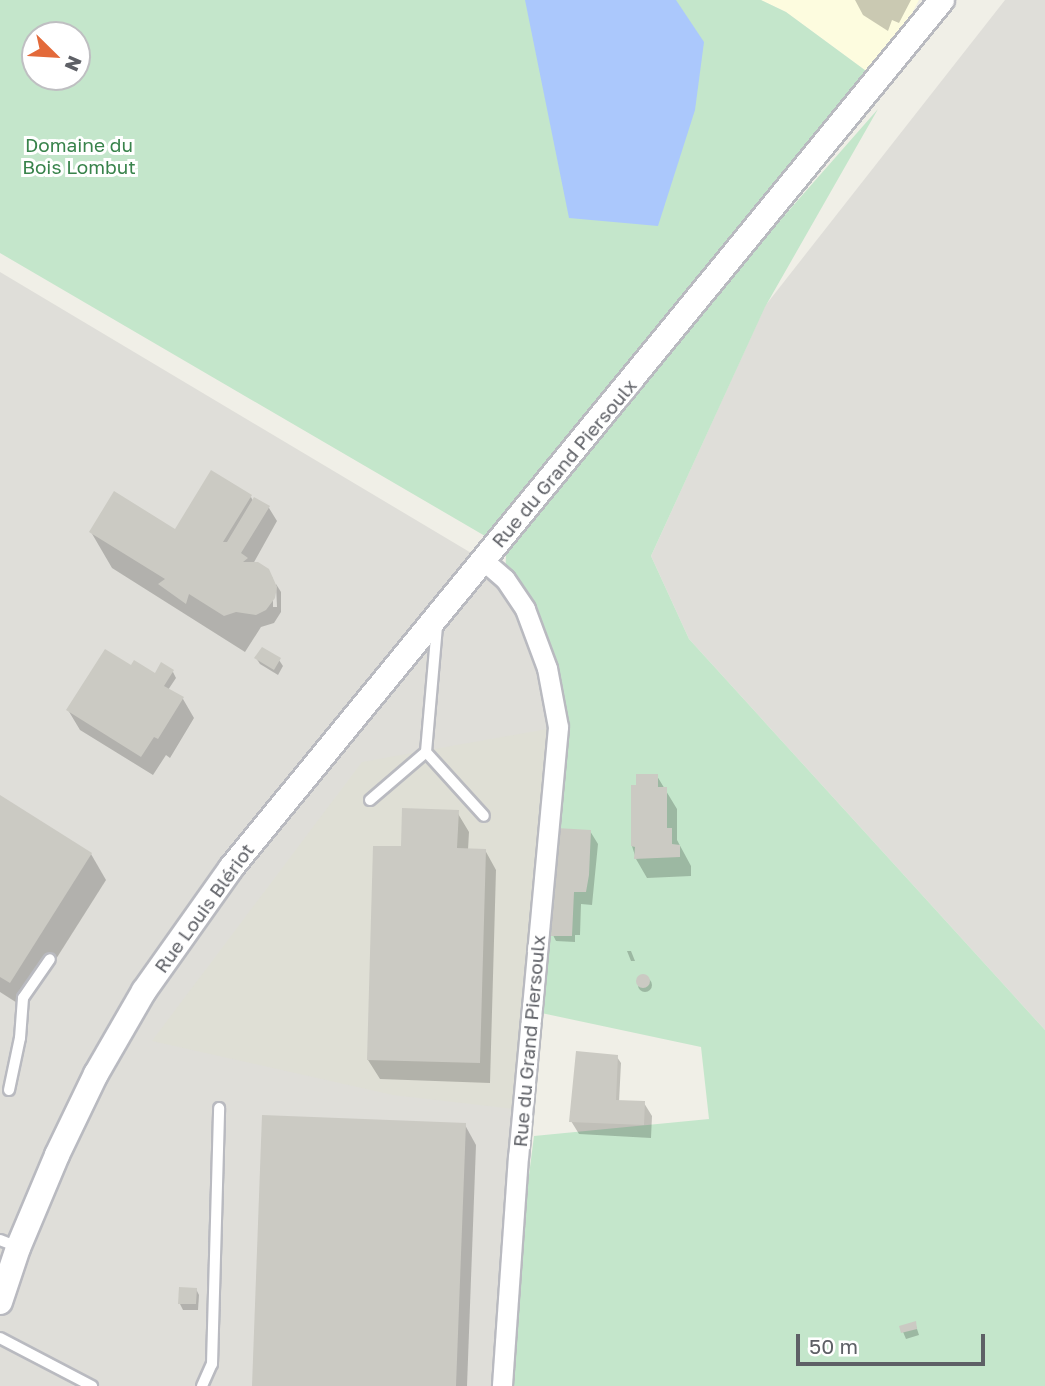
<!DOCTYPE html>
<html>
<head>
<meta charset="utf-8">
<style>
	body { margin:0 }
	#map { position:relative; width:1045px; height:1386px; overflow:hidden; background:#f0efe7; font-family:"Golos Text",sans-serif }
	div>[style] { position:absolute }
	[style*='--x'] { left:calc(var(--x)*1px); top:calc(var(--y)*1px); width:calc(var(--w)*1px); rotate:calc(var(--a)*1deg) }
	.commercial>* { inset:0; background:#fdfcdf }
	.industrial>* { inset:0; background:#dfded9 }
	.education>* { inset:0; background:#dfdfd5 }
	.green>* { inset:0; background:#c4e6cb }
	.water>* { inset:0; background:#abc8fc }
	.shadow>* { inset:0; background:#0003 }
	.round { border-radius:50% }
	.building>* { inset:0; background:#cbcac3 }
	.roads { filter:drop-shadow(2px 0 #b9bac0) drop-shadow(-2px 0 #b9bac0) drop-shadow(0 2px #b9bac0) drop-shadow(0 -2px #b9bac0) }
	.service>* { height:10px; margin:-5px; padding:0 5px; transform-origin:5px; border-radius:5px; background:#fff }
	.minor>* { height:19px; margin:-9.5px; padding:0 9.5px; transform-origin:9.5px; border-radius:9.5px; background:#fff }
	.tertiary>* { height:24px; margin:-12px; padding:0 12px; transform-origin:12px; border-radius:12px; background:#fff }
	span { translate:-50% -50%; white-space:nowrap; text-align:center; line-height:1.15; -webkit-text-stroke:6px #fff; paint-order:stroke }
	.park-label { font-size:19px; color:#38834b }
	.street-label { font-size:19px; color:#5e6066 }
	.north { position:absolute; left:21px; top:21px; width:70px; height:70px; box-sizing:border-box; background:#fff; border:2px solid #bfbfc2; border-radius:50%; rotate:114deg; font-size:19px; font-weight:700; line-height:28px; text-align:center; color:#5e6066 }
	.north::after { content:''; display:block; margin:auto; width:24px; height:32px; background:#e36a3a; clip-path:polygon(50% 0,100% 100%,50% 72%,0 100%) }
	.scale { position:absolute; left:796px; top:1334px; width:189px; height:32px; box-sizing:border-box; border:4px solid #5e6066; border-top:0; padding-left:9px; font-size:21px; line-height:24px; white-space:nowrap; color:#5e6066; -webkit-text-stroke:5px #fff; paint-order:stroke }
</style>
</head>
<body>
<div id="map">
	<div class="commercial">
		<i style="clip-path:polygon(761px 0,919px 0,877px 79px,786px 12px)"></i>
	</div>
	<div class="industrial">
		<i style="clip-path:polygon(1005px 0,1045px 0,1045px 1030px,689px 639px,651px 556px,765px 306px)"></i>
		<i style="clip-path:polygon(0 272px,483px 560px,505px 579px,558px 727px,502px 1386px,0 1386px)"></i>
	</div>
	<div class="education">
		<i style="clip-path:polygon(558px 727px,523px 1110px,393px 1095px,152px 1041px,362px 762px)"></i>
	</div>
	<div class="green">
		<i style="clip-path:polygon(evenodd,0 0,761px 0,786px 12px,877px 79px,530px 505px,878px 109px,765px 307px,651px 556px,689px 639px,1045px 1030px,1045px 1386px,502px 1386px,534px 1136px,709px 1119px,701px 1047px,532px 1011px,558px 727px,505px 579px,507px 532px,497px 543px,0 253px,0 0,35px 35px,77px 35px,77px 77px,35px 77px,35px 35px)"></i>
	</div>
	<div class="water">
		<i style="clip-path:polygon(525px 0,676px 0,704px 42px,695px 110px,658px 226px,569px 218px)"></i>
	</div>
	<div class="shadow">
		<i style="clip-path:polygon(855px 0,911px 0,899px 23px,892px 20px,888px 31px,863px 15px)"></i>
		<i style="clip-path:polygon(251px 497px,253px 501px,269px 508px,277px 521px,253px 564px,273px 578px,273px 607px,277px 607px,276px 584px,281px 592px,281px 612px,274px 623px,261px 627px,245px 652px,112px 568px,91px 532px,175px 532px)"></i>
		<i style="clip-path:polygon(256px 658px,279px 660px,283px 666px,278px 675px,260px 664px)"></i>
		<i style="clip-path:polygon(135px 669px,155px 675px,173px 672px,176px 678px,168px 690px,183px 699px,194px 718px,170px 758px,166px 755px,153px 775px,80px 730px,68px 710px)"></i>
		<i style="clip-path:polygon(657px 776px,677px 809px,677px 840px,691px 866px,691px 876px,647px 878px,636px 859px,632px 846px)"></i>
		<i style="clip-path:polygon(0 797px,91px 854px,106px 880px,25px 1008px,0 992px)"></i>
		<i style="clip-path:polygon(457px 812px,469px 832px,468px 850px,485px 850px,496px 870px,490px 1083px,380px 1079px,368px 1060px,403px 848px)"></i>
		<i style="clip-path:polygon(590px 831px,598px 844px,592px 905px,581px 904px,580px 935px,575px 935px,575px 942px,556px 941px,553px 935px)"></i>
		<i style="clip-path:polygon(627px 951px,631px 951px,635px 961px,631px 961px)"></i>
		<i class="round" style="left:638px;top:978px;width:14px;height:14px"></i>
		<i style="clip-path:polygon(578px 1053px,617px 1057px,621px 1063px,619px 1102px,644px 1103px,652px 1116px,651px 1138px,579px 1134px,571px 1121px)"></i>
		<i style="clip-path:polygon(465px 1125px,476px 1145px,467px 1386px,254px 1386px)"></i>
		<i style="clip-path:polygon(196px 1289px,199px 1295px,198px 1310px,183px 1310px,180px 1304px)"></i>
		<i style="clip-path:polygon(915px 1323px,919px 1335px,906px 1339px,901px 1327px)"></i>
	</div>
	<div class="building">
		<i style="clip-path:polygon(211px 470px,252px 495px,223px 542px,227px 542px,254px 497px,270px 506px,241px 553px,248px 558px,243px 562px,258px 562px,269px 569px,277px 587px,275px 598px,266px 610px,256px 615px,236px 612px,224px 616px,189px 594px,186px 604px,158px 584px,165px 579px,89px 532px,114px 491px,175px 529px)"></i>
		<i style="clip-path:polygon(262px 647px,281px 658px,274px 670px,254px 658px)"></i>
		<i style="clip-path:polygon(105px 649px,131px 665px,134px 660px,155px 673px,161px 662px,174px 670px,164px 686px,184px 697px,158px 739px,154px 737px,141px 757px,66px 710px)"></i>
		<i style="clip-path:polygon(636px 774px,658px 774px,658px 787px,667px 787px,667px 828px,672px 828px,672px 844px,680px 845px,680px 857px,634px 859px,635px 847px,631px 846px,631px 785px,636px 785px)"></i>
		<i style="clip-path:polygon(0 795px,92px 853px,10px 983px,0 977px)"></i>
		<i style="clip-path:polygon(402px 808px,459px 810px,457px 848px,486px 849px,480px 1063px,367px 1060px,373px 846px,401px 846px)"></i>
		<i style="clip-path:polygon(556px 828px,591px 830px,589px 875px,586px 892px,574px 892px,572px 936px,551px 936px)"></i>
		<i class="round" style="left:636px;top:974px;width:14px;height:14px"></i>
		<i style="clip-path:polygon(576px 1051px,618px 1055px,616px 1100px,645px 1101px,644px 1125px,569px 1122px)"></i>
		<i style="clip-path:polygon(262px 1115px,466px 1123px,456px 1386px,252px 1386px)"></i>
		<i style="clip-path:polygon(179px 1287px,197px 1288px,196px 1304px,178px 1304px)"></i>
		<i style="clip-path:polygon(916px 1321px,917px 1329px,901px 1333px,899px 1326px)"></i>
	</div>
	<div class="roads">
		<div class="service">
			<i style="--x:437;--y:626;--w:126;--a:95"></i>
			<i style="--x:426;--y:752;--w:86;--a:47.8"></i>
			<i style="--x:370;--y:800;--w:74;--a:-40.6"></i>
			<i style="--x:9;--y:1090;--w:53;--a:-78.1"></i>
			<i style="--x:20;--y:1038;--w:40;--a:-85.7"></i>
			<i style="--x:23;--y:998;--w:47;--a:-55.3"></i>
			<i style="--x:0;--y:1240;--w:19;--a:21"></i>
			<i style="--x:0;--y:1338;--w:104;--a:27.6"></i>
			<i style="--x:202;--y:1386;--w:24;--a:-66"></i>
			<i style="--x:212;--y:1364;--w:256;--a:-88.4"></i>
		</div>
		<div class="minor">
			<i style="--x:483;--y:560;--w:29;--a:41"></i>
			<i style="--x:505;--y:579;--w:36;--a:56"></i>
			<i style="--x:525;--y:609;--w:63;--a:69.6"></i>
			<i style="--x:547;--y:668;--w:60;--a:79.4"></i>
			<i style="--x:558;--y:727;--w:431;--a:95.3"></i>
			<i style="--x:518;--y:1156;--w:231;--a:94"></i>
		</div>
		<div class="tertiary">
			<i style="--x:0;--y:1302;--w:57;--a:-71.6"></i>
			<i style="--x:18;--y:1248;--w:101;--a:-67.2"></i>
			<i style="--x:57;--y:1155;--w:90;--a:-64.3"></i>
			<i style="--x:96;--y:1074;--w:96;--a:-60"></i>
			<i style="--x:144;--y:991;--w:151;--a:-54.7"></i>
			<i style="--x:231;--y:868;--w:1122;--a:-50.68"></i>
		</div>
	</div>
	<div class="park-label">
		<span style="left:79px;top:156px">Domaine du<br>Bois Lombut</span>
	</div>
	<div class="street-label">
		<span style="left:564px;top:463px;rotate:-50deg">Rue du Grand Piersoulx</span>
		<span style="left:204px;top:908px;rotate:-54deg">Rue Louis Blériot</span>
		<span style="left:529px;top:1041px;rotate:-85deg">Rue du Grand Piersoulx</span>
	</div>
	<div class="north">N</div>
	<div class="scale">50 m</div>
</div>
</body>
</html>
